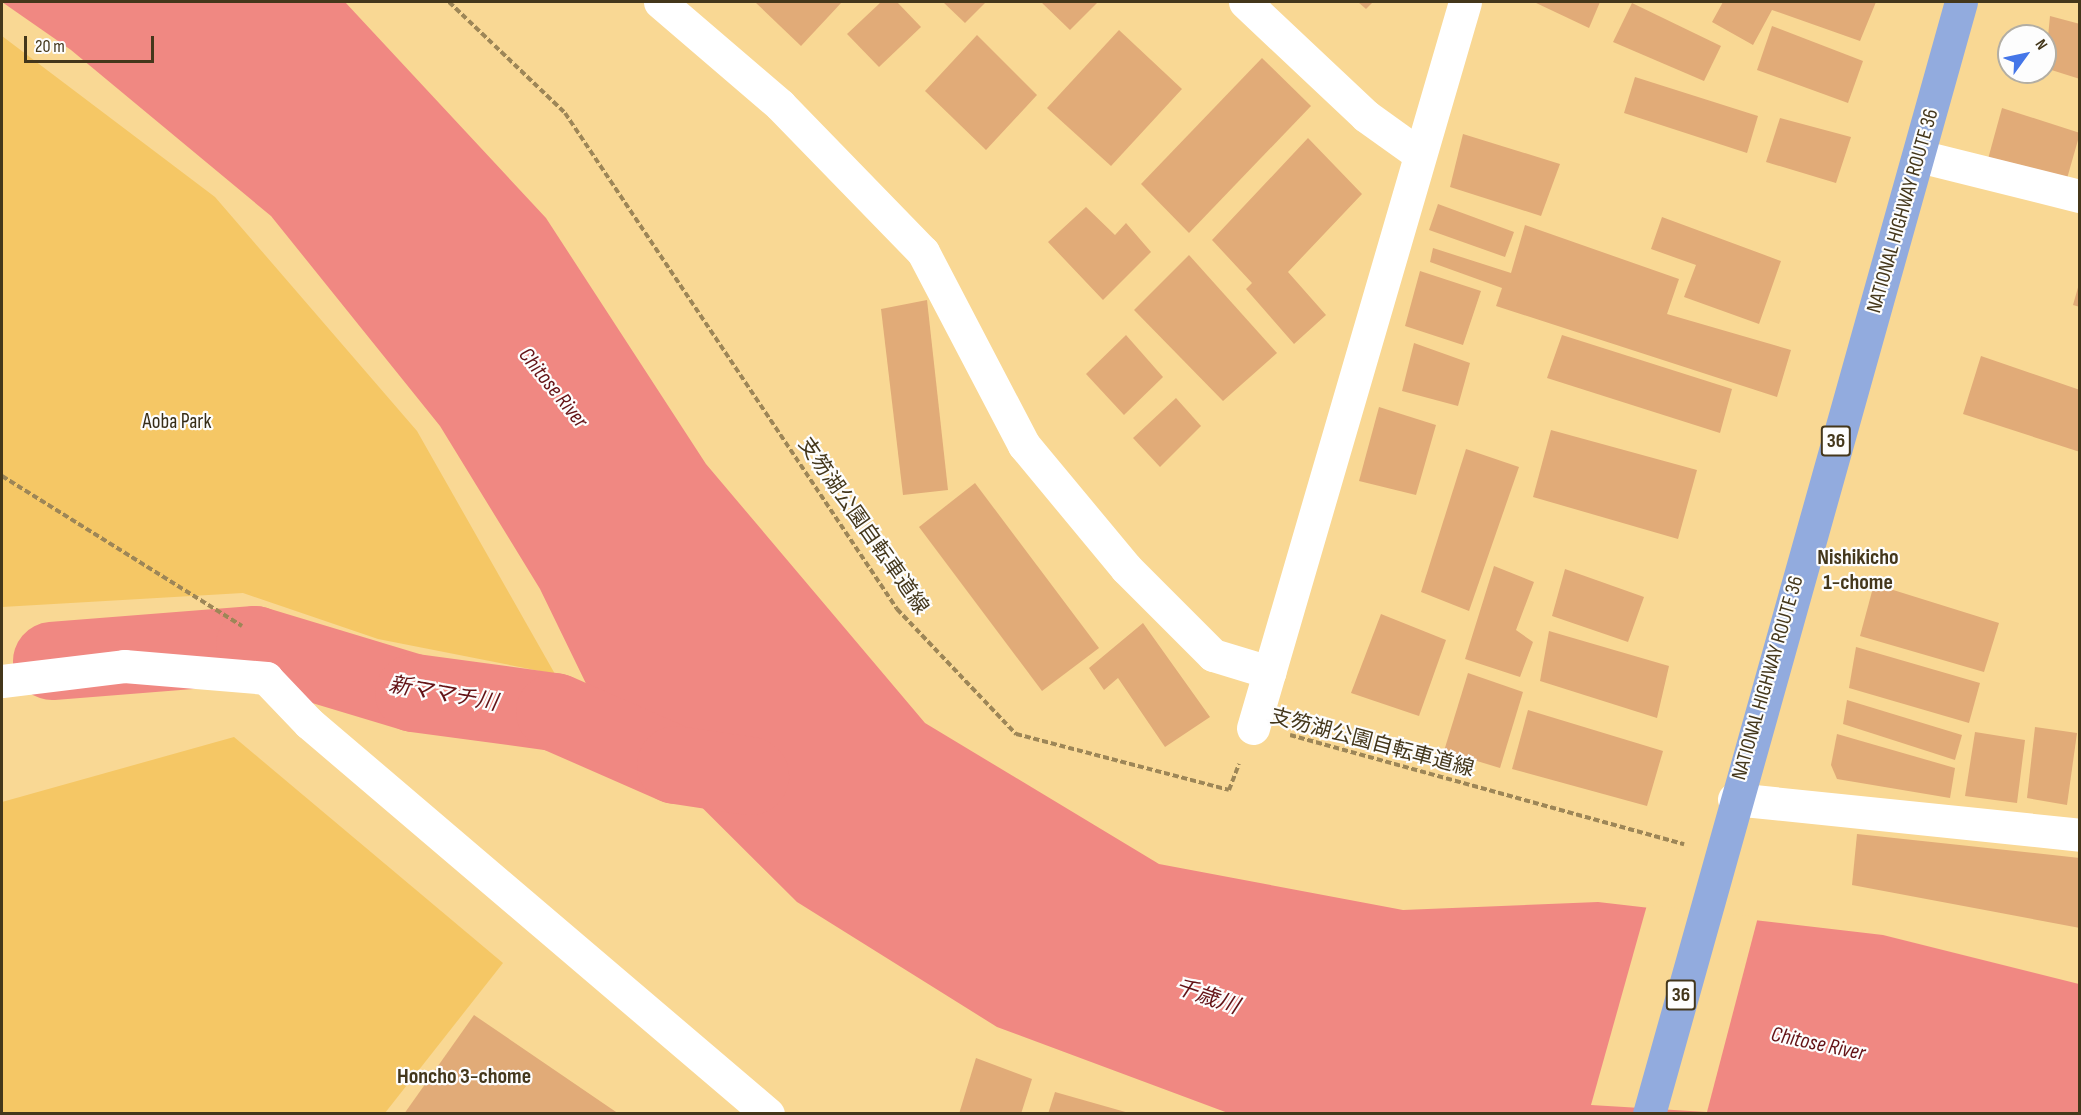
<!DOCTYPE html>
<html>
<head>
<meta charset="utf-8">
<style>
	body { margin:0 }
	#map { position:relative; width:2081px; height:1115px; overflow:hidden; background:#f9d894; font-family:"Sofia Sans Condensed","Noto Sans JP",sans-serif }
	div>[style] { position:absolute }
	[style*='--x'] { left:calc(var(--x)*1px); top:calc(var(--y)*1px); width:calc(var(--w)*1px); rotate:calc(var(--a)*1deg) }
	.green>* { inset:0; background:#f5c765 }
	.water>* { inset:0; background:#f08882 }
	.pier>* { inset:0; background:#f9d894 }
	.river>* { height:78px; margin:-39px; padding:0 39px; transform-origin:39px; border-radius:39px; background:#f08882 }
	.building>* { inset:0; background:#e1ab78 }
	.path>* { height:4px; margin-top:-2px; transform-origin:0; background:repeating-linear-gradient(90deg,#9d8657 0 6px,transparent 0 9px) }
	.minor>* { height:33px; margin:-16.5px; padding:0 16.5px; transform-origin:16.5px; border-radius:16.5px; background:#fff }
	.tertiary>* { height:33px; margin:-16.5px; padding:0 16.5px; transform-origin:16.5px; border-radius:16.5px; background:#fff }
	.trunk>* { height:33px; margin:-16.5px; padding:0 16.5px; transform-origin:16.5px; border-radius:16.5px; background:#92abde }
	span { translate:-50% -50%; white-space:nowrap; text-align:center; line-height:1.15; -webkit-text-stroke:4.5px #fdfdfd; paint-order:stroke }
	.shield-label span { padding:2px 4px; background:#fdfdfd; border:2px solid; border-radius:4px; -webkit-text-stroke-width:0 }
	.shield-label { font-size:20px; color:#44371b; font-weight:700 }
	.street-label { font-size:21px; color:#44371b }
	.park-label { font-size:21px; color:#372d17 }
	.water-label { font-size:22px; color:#641316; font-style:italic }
	.neighbourhood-label { font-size:22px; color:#44371b; font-weight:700 }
	.frame { position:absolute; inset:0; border:3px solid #44371b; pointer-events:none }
	.north { position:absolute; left:1997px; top:24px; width:60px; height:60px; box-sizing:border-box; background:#fdfdfd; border:2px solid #b3aea3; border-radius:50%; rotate:57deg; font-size:16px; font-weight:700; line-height:24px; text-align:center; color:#44371b }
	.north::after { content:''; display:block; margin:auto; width:21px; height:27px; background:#4576e8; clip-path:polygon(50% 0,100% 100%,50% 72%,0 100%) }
	.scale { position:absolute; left:24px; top:36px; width:130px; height:27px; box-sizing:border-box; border:3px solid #44371b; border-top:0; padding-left:8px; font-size:18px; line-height:21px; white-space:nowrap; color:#44371b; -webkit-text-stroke:4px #fdfdfd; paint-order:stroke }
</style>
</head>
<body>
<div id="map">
	<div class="green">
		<i style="clip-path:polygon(2px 36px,215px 197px,417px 431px,555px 674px,378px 639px,243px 593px,2px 607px)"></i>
		<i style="clip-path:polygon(234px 737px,503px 963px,385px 1113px,2px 1113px,2px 802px)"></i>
	</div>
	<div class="water">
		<i style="clip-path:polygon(2px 2px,345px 2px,546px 218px,706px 464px,925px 723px,1159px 864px,1403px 910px,1598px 902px,1883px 935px,2079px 984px,2079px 1113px,1228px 1113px,997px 1027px,797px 902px,594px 700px,540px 589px,440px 426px,271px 216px,71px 50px)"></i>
	</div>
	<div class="pier">
		<i style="clip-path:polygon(1647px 905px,1758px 917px,1707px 1112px,1591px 1105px)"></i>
	</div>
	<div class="river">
		<i style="--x:52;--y:661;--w:204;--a:-4.5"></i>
		<i style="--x:255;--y:645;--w:166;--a:16.8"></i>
		<i style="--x:414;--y:693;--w:142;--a:7.7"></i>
		<i style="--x:555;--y:712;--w:132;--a:23.7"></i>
		<i style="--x:676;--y:765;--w:75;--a:8.5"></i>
	</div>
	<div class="building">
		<i style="clip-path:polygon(755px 2px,842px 2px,801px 46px)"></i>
		<i style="clip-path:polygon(881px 2px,897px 2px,921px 27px,879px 67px,847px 34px)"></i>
		<i style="clip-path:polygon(943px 2px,986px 2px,965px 23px)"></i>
		<i style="clip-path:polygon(1041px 2px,1098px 2px,1070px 30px)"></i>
		<i style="clip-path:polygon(1358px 2px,1373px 2px,1366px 9px)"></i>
		<i style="clip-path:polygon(1534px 2px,1600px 2px,1589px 28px)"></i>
		<i style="clip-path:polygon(1723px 2px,1876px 2px,1860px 41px,1772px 10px,1753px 45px,1712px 22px)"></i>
		<i style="clip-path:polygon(1632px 3px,1721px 46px,1704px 81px,1613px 42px)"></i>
		<i style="clip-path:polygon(2050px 16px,2080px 24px,2080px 79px,2045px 68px)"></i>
		<i style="clip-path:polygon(1772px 26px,1863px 61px,1848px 103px,1757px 70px)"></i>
		<i style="clip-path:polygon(1119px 30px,1182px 89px,1111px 166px,1047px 108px)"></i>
		<i style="clip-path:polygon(977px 35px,1037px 95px,986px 150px,925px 91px)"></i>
		<i style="clip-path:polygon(1262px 58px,1311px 106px,1189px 233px,1141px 184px)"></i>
		<i style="clip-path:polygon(1635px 77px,1758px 116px,1747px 153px,1624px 113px)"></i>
		<i style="clip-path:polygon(2002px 108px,2080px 133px,2066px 182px,1988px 159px)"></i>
		<i style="clip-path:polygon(1780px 118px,1851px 137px,1836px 183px,1766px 162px)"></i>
		<i style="clip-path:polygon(1463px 134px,1560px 164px,1541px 216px,1450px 187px)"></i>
		<i style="clip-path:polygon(1308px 138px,1362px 194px,1288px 272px,1326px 315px,1294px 344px,1246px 289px,1252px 283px,1212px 240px)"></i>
		<i style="clip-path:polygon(1438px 204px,1514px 232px,1505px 257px,1429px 230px)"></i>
		<i style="clip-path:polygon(1086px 207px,1115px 235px,1126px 223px,1151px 252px,1103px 300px,1048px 242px)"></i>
		<i style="clip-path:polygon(1662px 217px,1781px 261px,1759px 324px,1684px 297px,1696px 265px,1651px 249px)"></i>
		<i style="clip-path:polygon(1525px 225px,1679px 279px,1667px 314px,1791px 350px,1777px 397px,1496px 306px,1502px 288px,1430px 262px,1433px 248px,1511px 273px)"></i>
		<i style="clip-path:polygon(1189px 255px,1277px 353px,1223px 401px,1134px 310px)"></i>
		<i style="clip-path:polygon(1420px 271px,1481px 291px,1463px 345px,1405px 326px)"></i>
		<i style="clip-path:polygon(2079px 284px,2080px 284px,2080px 307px,2073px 305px)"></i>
		<i style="clip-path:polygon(927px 300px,948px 490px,903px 495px,881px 309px)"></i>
		<i style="clip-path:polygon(1126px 335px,1163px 377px,1124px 415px,1086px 374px)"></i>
		<i style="clip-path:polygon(1562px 335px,1732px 389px,1720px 433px,1547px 378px)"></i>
		<i style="clip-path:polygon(1414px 343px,1470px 363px,1458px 406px,1402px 391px)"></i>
		<i style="clip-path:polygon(1981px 356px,2080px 390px,2080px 452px,1963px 414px)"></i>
		<i style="clip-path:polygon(1176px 398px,1201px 426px,1160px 467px,1133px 438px)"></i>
		<i style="clip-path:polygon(1379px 407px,1436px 425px,1416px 495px,1359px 481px)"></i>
		<i style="clip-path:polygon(1551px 430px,1697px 470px,1678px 539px,1533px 497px)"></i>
		<i style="clip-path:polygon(1466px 449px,1519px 467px,1469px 611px,1421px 592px)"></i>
		<i style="clip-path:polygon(975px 483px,1099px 648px,1042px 691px,919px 527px)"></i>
		<i style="clip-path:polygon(1494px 566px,1534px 582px,1516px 630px,1533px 642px,1520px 677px,1465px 659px)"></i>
		<i style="clip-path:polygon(1565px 569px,1644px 597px,1628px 642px,1552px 616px)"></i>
		<i style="clip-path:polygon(1874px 584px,1999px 623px,1984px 672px,1860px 636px)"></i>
		<i style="clip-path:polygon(1381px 614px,1446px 640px,1419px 716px,1351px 693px)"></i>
		<i style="clip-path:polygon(1143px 623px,1210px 717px,1165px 747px,1118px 678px,1104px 690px,1089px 668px)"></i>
		<i style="clip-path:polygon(1549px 631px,1669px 666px,1657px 718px,1540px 681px)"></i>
		<i style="clip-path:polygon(1856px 647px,1980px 683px,1969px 723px,1849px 688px)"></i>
		<i style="clip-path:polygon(1468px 673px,1523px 692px,1500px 768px,1444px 751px)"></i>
		<i style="clip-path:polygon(1847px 700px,1962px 735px,1955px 760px,1843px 724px)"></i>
		<i style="clip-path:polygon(1528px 710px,1663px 751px,1647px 806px,1512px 769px)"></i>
		<i style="clip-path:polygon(2035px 727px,2077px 733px,2067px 805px,2027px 798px)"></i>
		<i style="clip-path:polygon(1975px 732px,2025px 740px,2017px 803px,1965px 796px)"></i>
		<i style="clip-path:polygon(1837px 734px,1955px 768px,1950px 798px,1837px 779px,1831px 765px)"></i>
		<i style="clip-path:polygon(1857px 834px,2080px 858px,2080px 928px,1852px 885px)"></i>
		<i style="clip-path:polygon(474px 1015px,619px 1114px,404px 1114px)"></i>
		<i style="clip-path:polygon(976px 1058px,1032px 1079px,1021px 1114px,959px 1114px)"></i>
		<i style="clip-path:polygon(1055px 1092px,1129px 1113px,1129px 1114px,1048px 1114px)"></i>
	</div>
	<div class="path">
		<i style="--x:449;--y:2;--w:161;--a:43.7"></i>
		<i style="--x:565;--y:113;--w:597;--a:56.2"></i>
		<i style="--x:897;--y:609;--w:173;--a:46.4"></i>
		<i style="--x:1016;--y:734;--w:220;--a:14.7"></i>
		<i style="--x:1229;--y:790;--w:28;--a:-69"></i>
		<i style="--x:2;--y:476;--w:283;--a:32"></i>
		<i style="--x:1290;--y:735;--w:409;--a:15.5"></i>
	</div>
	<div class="minor">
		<i style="--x:660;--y:2;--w:158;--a:40.6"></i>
		<i style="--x:780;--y:105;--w:205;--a:45.8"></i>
		<i style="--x:923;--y:252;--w:218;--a:62.4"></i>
		<i style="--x:1024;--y:445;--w:160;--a:50.3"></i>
		<i style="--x:1126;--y:568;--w:123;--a:45"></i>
		<i style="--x:1213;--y:655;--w:59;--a:16.9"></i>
		<i style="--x:1245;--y:2;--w:166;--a:43.3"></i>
		<i style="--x:1366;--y:116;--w:65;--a:35.6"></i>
		<i style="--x:1919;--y:156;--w:166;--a:14"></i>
		<i style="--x:2;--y:681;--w:123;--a:-7"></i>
		<i style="--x:124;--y:666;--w:143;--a:4.8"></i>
		<i style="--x:266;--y:678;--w:62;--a:46.3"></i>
		<i style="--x:309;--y:723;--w:603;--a:40.43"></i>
		<i style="--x:1734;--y:799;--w:348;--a:5.9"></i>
	</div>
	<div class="tertiary">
		<i style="--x:1253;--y:728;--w:756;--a:-73.72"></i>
	</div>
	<div class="trunk">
		<i style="--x:1649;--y:1114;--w:1155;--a:-74.33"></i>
	</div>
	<div class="shield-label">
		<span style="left:1836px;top:441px">36</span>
		<span style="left:1681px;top:995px">36</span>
	</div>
	<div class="street-label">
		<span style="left:1903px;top:211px;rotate:-74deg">NATIONAL HIGHWAY ROUTE 36</span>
		<span style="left:863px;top:526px;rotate:55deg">支笏湖公園自転車道線</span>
		<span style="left:1768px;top:678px;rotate:-74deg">NATIONAL HIGHWAY ROUTE 36</span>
		<span style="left:1372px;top:743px;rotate:15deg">支笏湖公園自転車道線</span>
	</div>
	<div class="park-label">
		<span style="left:177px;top:422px">Aoba Park</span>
	</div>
	<div class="water-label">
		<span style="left:553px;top:388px;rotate:51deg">Chitose River</span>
		<span style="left:443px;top:694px;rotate:10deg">新ママチ川</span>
		<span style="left:1207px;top:997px;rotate:19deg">千歳川</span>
		<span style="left:1818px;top:1044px;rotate:12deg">Chitose River</span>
	</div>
	<div class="neighbourhood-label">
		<span style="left:1858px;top:570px">Nishikicho<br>1-chome</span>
		<span style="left:464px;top:1077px">Honcho 3-chome</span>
	</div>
	<div class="frame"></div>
	<div class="north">N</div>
	<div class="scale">20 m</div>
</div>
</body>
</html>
